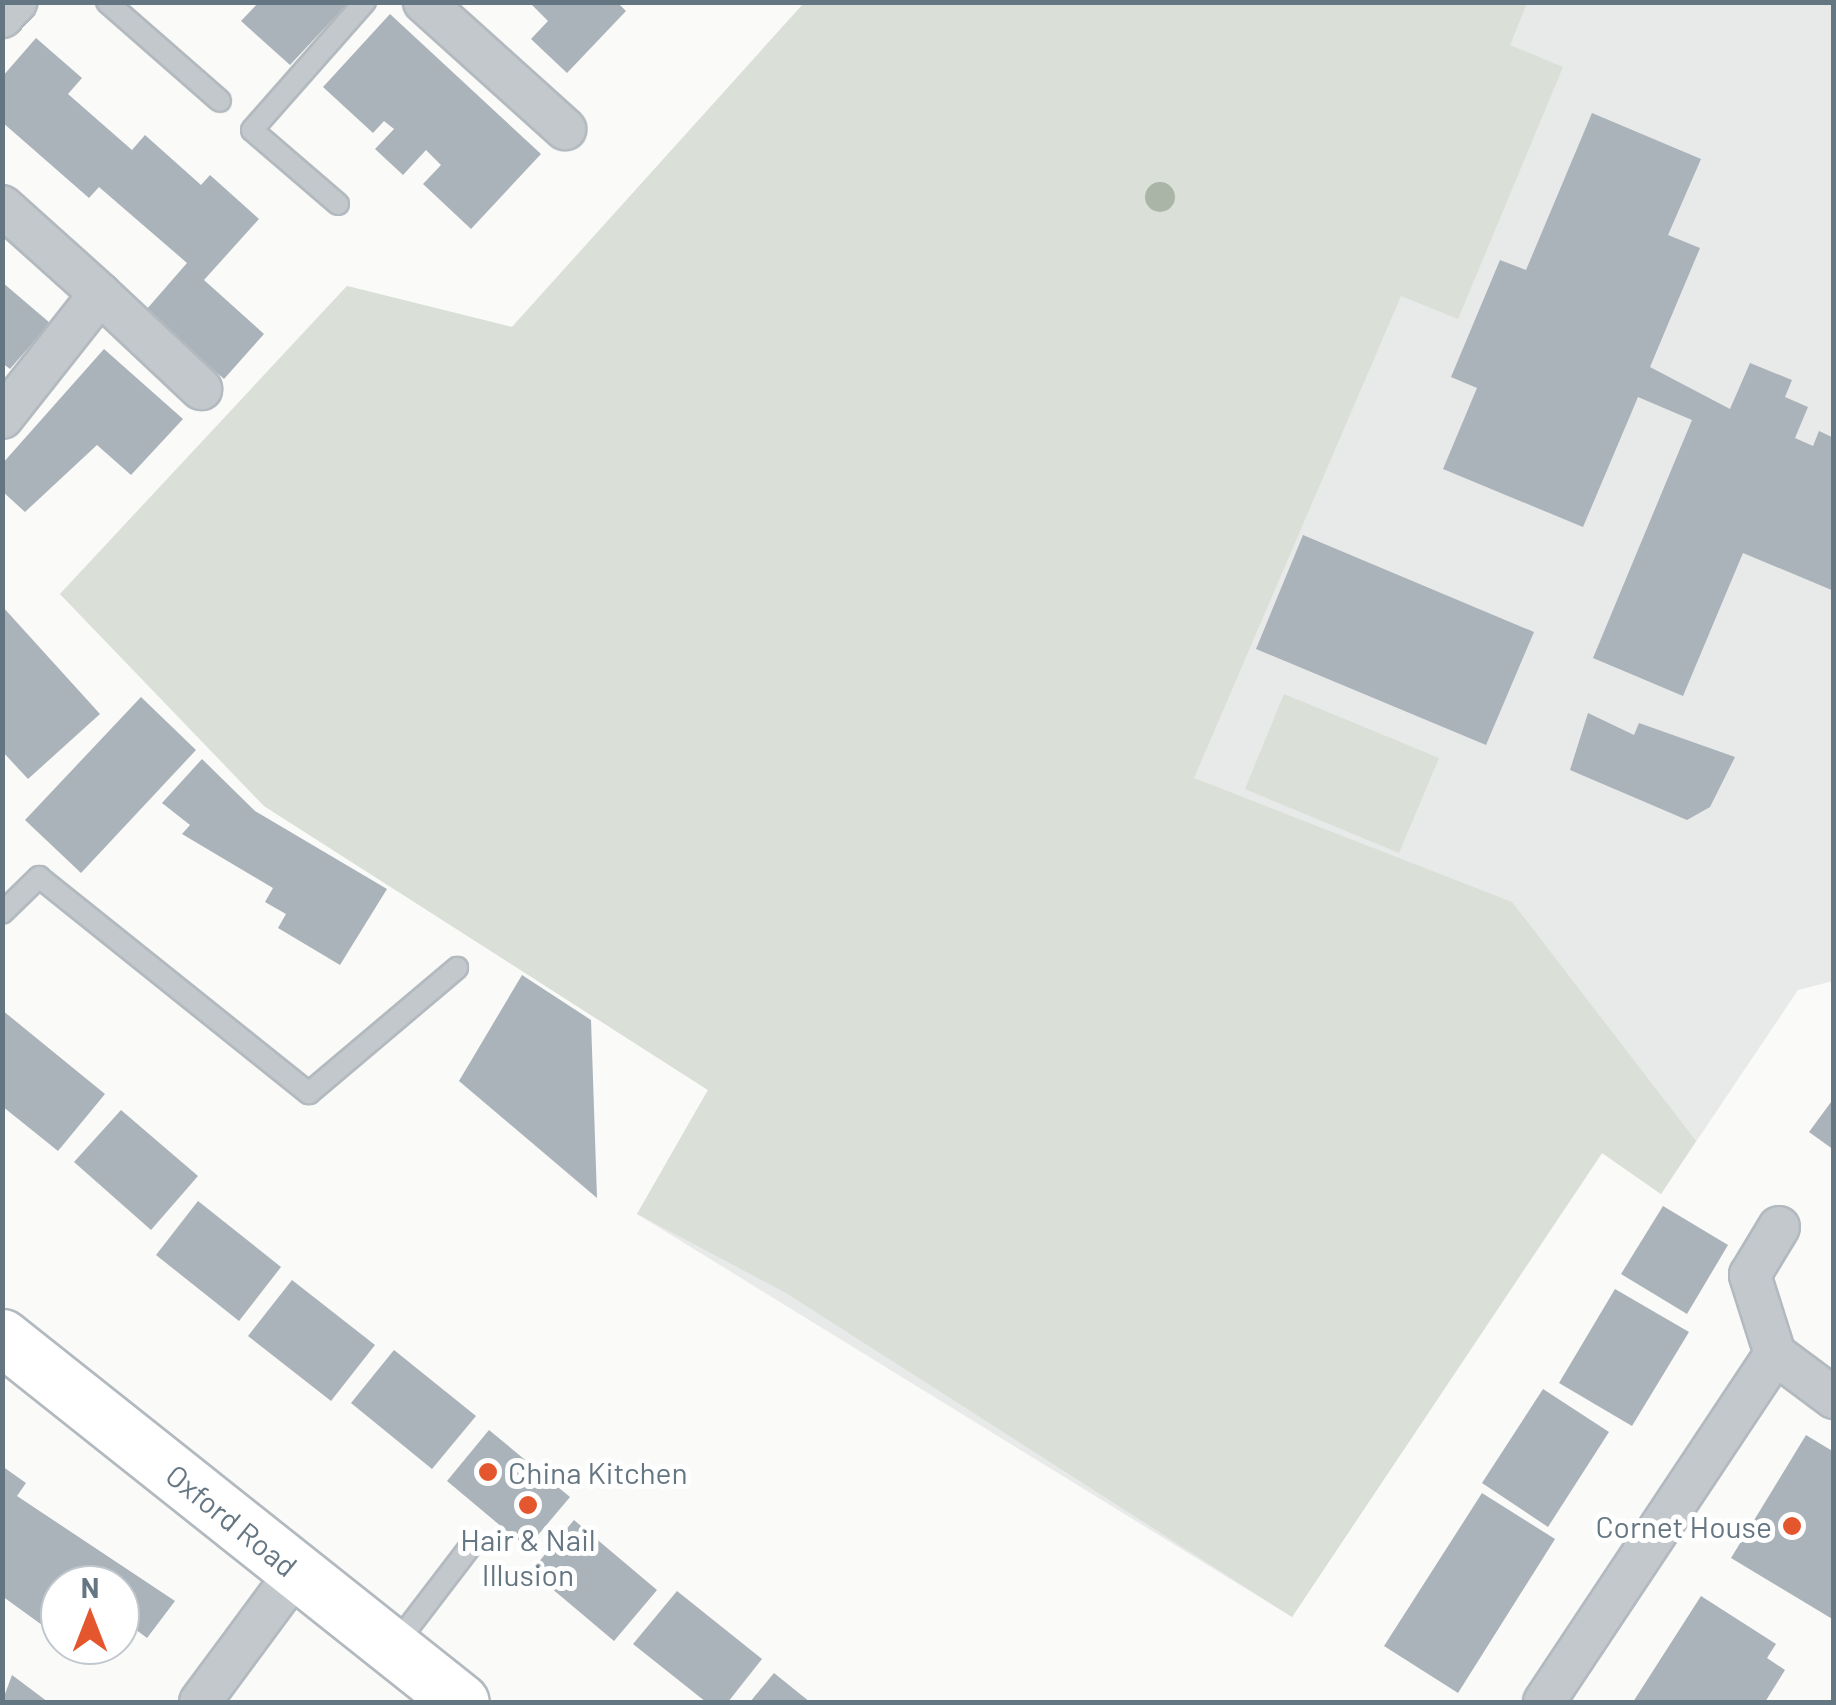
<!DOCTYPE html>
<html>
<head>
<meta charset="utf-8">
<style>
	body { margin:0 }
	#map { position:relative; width:1836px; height:1705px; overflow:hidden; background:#fafaf8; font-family:Barlow,sans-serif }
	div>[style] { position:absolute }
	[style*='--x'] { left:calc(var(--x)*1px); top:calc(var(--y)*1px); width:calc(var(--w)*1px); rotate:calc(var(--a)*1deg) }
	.built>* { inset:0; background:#e8e9e9 }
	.green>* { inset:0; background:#dadfd7 }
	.building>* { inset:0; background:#aab3b9 }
	.roads { filter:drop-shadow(2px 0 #b3babf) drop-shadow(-2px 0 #b3babf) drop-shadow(0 2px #b3babf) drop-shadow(0 -2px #b3babf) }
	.lane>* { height:20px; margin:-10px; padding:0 10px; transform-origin:10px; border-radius:10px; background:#c3c8cc }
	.street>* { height:40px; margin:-20px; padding:0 20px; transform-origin:20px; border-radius:20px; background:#c3c8cc }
	.secondary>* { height:55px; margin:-27.5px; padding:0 27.5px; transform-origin:27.5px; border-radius:27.5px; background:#fff }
	.trees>* { width:30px; height:30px; margin:-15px; border-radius:50%; background:#aab4a7 }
	.dots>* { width:28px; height:28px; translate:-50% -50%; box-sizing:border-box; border:5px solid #fff; border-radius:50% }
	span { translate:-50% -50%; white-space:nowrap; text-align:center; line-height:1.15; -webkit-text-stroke:10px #fff; paint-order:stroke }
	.poi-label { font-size:30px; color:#657683 }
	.left { translate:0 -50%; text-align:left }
	.right { translate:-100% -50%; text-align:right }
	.street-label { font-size:30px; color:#657683 }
	.frame { position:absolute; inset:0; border:5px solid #657683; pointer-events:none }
	.north { position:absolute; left:40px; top:1565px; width:100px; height:100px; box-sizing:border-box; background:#fff; border:2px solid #c1c8cd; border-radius:50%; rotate:0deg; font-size:28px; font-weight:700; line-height:40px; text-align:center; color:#657683 }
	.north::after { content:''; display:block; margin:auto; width:35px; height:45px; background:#e4572e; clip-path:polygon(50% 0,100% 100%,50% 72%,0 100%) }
</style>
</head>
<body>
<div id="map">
	<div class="built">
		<i style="clip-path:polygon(804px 3px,1833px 3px,1833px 981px,1798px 990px,1661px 1194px,1602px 1153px,1292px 1617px,637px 1214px,708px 1090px,264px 806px,60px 594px,347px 286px,512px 327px)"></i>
	</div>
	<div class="green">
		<i style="clip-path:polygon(804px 3px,1527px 3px,1510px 45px,1563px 67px,1458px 319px,1401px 296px,1194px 778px,1512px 902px,1696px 1141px,1661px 1194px,1602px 1153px,1292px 1617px,786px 1293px,637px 1214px,708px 1090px,264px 806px,60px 594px,347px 286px,512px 327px)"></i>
		<i style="clip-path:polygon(1284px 694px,1439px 758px,1399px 853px,1245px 789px)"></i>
	</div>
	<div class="building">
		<i style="clip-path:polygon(259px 2px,349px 2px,290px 65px,241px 21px)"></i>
		<i style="clip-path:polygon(529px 2px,617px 2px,626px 11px,567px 73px,531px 39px,548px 21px)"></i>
		<i style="clip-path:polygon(390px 14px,541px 154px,471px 229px,423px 184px,441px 165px,426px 150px,403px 175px,375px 149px,394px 129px,384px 121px,373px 133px,323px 87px)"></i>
		<i style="clip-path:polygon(36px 38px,82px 78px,68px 94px,132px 150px,145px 135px,201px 185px,210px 175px,259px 219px,204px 280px,264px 334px,224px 379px,146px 310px,187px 263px,99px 187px,89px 198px,2px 122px,2px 77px)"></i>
		<i style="clip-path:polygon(1592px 113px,1701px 159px,1668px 235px,1700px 248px,1650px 367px,1730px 409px,1750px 363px,1792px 380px,1785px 397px,1808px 407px,1795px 438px,1813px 446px,1819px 431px,1834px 438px,1834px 591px,1743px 553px,1683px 696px,1593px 658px,1692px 420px,1638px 397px,1583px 527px,1443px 469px,1477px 388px,1451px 377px,1500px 260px,1526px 270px)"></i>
		<i style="clip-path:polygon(2px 282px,50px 323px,10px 369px,2px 363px)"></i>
		<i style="clip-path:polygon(104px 349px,183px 419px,131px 475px,97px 445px,25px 512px,2px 491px,2px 464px)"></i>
		<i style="clip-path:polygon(1303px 535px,1534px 632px,1486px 745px,1256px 649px)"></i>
		<i style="clip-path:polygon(2px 606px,100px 714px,28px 779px,2px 751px)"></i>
		<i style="clip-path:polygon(141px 697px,196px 750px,81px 873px,25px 820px)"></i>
		<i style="clip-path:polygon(1588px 713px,1634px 735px,1639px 723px,1735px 757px,1710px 807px,1687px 820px,1570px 770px)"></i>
		<i style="clip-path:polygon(202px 759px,255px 811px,387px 889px,340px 965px,278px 928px,286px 914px,265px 902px,273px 888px,182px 834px,190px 825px,162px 803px)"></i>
		<i style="clip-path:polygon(522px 975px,591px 1020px,597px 1198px,459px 1081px)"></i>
		<i style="clip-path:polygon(2px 1010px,105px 1094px,58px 1151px,2px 1106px)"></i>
		<i style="clip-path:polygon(1834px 1098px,1834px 1150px,1809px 1132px)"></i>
		<i style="clip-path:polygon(121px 1110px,198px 1176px,151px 1230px,74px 1162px)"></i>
		<i style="clip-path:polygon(198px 1201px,281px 1267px,239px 1321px,156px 1255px)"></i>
		<i style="clip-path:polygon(1663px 1206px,1728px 1245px,1687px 1314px,1621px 1274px)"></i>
		<i style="clip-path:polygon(292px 1280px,375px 1345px,331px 1401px,248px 1336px)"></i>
		<i style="clip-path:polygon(1615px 1289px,1689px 1332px,1632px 1426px,1559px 1383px)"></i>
		<i style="clip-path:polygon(394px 1350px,476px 1416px,432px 1469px,351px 1403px)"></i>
		<i style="clip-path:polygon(1543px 1389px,1609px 1432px,1548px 1527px,1482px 1483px)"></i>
		<i style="clip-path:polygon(489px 1430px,570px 1497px,527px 1548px,447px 1481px)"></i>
		<i style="clip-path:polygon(1806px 1435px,1834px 1452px,1834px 1620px,1731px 1558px)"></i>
		<i style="clip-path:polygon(2px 1466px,26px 1483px,17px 1496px,175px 1601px,147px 1638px,127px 1623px,120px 1633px,120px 1585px,60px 1585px,60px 1638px,2px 1596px)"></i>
		<i style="clip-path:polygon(1482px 1493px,1555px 1539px,1458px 1693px,1384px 1646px)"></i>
		<i style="clip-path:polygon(574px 1520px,657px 1590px,614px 1641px,531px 1571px)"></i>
		<i style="clip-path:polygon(677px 1591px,762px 1659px,728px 1702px,706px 1702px,633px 1644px)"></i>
		<i style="clip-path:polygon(1701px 1596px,1776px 1644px,1767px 1658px,1785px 1670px,1765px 1702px,1633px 1702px)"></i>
		<i style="clip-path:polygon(69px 1645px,99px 1645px,88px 1659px)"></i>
		<i style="clip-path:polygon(774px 1673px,810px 1702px,750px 1702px)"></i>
		<i style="clip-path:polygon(12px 1675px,48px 1702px,2px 1702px)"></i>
	</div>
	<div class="roads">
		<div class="lane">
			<i style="--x:107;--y:2;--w:150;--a:41.2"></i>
			<i style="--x:338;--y:204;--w:113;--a:-139.3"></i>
			<i style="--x:252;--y:130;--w:171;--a:-48.6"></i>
			<i style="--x:2;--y:913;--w:52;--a:-44.2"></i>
			<i style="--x:39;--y:877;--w:346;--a:38.7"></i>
			<i style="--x:309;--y:1093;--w:194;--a:-40.2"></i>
			<i style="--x:395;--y:1645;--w:128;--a:-52.6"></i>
		</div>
		<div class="street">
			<i style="--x:424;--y:2;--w:190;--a:42"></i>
			<i style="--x:2;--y:17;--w:21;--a:-47"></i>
			<i style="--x:2;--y:206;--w:132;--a:41.9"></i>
			<i style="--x:100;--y:294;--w:158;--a:128.3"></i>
			<i style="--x:100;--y:294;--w:139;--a:43.2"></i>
			<i style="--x:1775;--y:1354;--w:83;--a:-107.6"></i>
			<i style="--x:1750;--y:1275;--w:56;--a:-58.9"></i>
			<i style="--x:1775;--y:1354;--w:74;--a:36.7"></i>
			<i style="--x:200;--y:1702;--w:163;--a:-53.5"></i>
			<i style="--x:1544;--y:1702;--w:418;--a:-56.4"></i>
		</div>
		<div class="secondary">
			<i style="--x:2;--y:1337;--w:586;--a:38.49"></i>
		</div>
	</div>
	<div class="trees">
		<i style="left:1160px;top:197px"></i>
	</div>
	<div class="dots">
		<i style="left:488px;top:1472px;background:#e4572e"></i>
		<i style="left:528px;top:1505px;background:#e4572e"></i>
		<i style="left:1792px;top:1526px;background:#e4572e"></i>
	</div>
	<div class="poi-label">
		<span class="left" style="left:508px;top:1472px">China Kitchen</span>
		<span class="right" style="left:1772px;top:1526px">Cornet House</span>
		<span style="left:528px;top:1556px">Hair &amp; Nail<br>Illusion</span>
	</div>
	<div class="street-label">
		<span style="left:232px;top:1520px;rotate:39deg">Oxford Road</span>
	</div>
	<div class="frame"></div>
	<div class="north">N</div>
</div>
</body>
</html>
